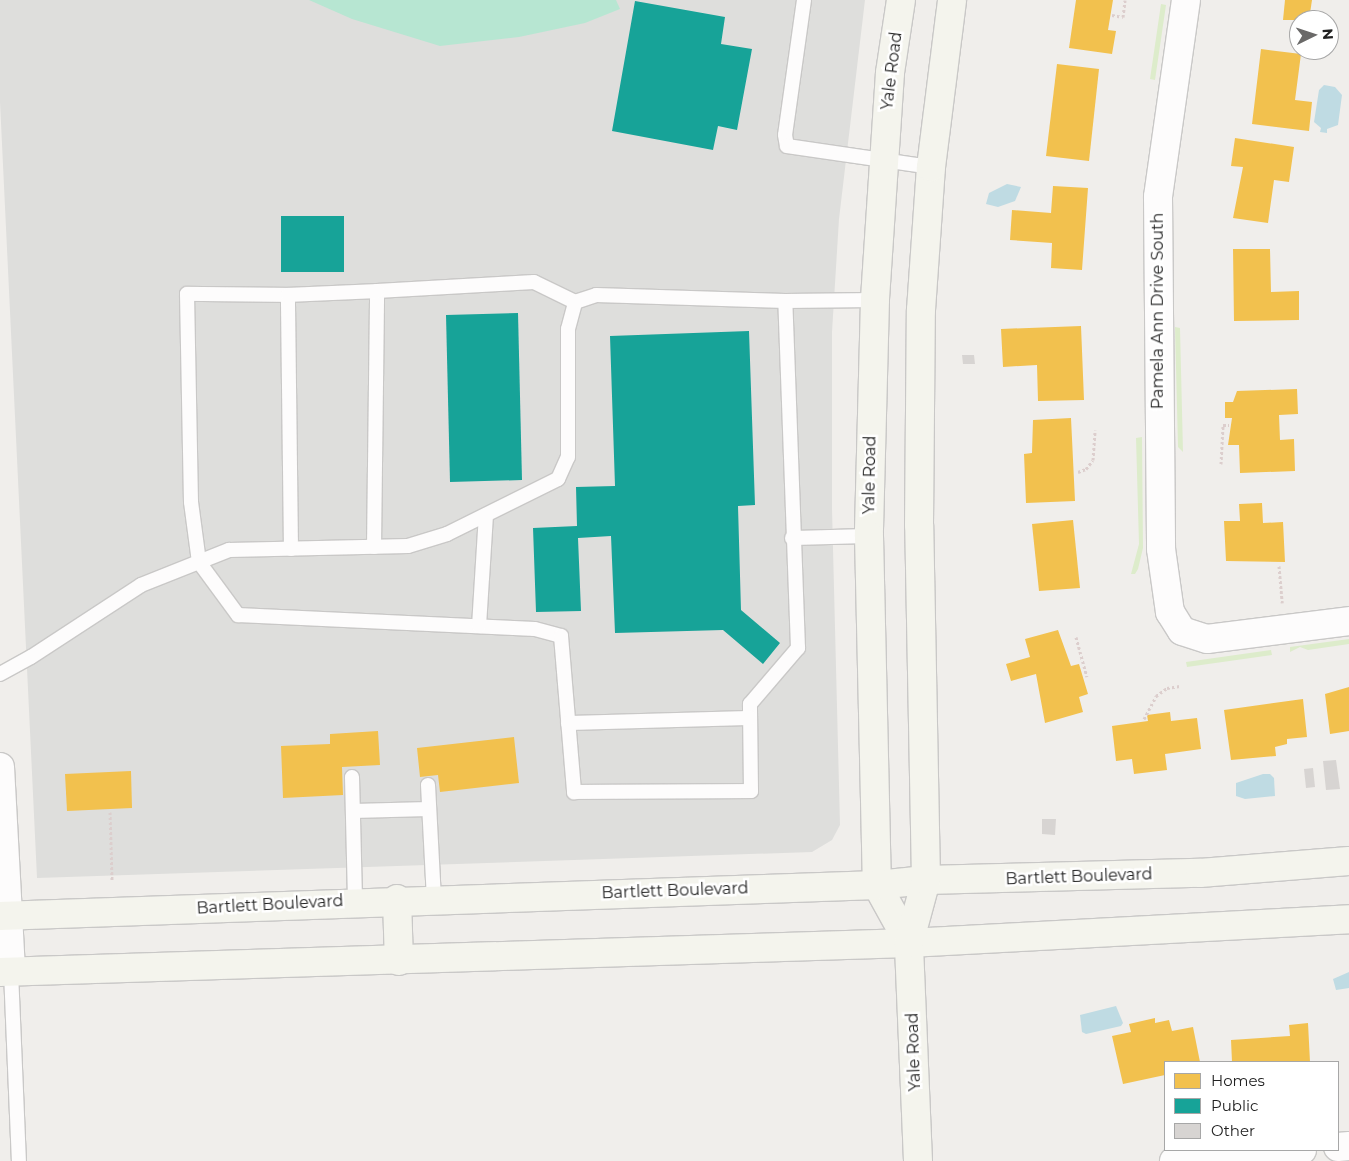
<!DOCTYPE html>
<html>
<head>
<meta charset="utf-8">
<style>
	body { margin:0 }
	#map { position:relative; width:1349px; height:1161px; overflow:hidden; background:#f0eeeb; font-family:Montserrat,sans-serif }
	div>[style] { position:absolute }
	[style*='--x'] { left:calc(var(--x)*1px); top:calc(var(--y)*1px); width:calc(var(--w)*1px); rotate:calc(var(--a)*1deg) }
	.religious>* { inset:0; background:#dededc }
	.grass>* { inset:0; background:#ddeccb }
	.pitch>* { inset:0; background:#b7e6d2 }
	.water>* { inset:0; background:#bfdbe3 }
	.homes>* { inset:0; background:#f2c14e }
	.public>* { inset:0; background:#17a398 }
	.building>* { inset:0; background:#d7d4d2 }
	.path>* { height:3px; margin-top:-1.5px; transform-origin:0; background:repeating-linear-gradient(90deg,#dccecd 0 2.5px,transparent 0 5px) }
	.roads { filter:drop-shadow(1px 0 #c9c8c7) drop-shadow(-1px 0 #c9c8c7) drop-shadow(0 1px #c9c8c7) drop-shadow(0 -1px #c9c8c7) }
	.service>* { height:14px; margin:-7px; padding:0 7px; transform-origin:7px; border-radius:7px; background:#fdfcfc }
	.minor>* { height:28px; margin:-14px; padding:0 14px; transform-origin:14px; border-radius:14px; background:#fdfcfc }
	.secondary>* { height:28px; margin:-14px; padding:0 14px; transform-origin:14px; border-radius:14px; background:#f4f4ed }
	span { translate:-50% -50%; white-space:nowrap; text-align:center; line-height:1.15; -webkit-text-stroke:5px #fff; paint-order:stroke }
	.street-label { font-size:16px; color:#222 }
	.legend { position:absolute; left:1164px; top:1061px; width:175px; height:90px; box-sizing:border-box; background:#fff; border:1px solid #a7a7a7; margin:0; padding:6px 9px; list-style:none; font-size:15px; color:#222 }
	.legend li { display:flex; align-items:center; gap:10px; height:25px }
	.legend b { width:25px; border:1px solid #a7a7a7 }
	.north { position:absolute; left:1289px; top:10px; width:50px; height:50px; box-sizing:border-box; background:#fff; border:1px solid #a7a7a7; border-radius:50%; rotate:86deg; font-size:14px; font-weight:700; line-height:20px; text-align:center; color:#222 }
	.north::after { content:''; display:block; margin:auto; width:18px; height:22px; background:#6a6968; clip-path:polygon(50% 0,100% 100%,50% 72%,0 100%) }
</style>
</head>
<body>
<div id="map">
	<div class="religious">
		<i style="clip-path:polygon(0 0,865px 0,839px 219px,832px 332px,832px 509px,840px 825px,832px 840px,812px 852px,37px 878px,0 102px)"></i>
	</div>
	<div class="grass">
		<i style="clip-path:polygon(1161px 4px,1166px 5px,1155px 80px,1150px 79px)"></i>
		<i style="clip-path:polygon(1175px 327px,1180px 328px,1183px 452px,1178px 447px)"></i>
		<i style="clip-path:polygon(1142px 437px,1143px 548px,1138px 569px,1135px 574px,1131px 574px,1139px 544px,1136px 438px)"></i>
		<i style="clip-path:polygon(1349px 639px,1349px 644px,1308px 650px,1300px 647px,1290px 652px,1290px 647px)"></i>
		<i style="clip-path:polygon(1271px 650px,1272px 655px,1187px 667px,1186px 662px)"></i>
	</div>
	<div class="pitch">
		<i style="clip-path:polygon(309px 0,616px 0,620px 9px,585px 23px,519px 37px,440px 46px,352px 19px)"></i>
	</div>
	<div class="water">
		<i style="clip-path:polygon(1324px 85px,1335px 87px,1342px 95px,1338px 125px,1327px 129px,1327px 133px,1320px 132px,1321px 128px,1314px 122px,1319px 90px)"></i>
		<i style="clip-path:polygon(1007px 184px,1021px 187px,1015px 201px,998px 207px,986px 204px,989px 193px)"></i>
		<i style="clip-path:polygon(1263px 774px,1270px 774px,1274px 778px,1275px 796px,1245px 799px,1236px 796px,1236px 783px)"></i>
		<i style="clip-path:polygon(1349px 972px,1349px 988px,1336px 990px,1333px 979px)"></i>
		<i style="clip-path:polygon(1116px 1006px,1123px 1023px,1121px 1026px,1086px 1034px,1082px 1032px,1080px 1015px)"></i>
	</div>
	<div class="homes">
		<i style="clip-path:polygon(1076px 0,1113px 0,1108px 30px,1116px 31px,1112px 54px,1069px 48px)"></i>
		<i style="clip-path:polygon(1285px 0,1312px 0,1309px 20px,1283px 20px)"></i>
		<i style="clip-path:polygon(1261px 49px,1301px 54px,1295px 100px,1312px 102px,1309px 131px,1252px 124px)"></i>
		<i style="clip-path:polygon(1057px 64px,1099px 69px,1089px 161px,1046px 156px)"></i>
		<i style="clip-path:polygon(1235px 138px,1294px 147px,1289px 182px,1274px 180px,1268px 223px,1233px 218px,1243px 167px,1231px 166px)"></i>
		<i style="clip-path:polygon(1053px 186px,1088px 188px,1082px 270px,1051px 268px,1052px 243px,1010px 240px,1012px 210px,1051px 213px)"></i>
		<i style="clip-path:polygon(1233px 249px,1270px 249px,1271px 292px,1299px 291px,1299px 320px,1234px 321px)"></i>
		<i style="clip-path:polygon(1081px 326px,1084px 400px,1038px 401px,1037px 365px,1003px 367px,1001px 329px)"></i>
		<i style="clip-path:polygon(1297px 389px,1298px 414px,1279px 415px,1280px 440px,1294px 439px,1295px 471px,1240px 473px,1239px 445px,1228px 445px,1232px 418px,1225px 418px,1225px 402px,1233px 402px,1237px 391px)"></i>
		<i style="clip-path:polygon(1071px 418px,1075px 501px,1026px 503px,1024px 454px,1032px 453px,1033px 420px)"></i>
		<i style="clip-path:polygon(1262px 503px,1263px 523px,1283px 522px,1285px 562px,1226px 561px,1224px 521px,1240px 521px,1239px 504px)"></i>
		<i style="clip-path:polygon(1073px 520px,1080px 588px,1039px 591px,1032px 524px)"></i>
		<i style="clip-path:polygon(1058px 630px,1071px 666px,1079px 664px,1088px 694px,1079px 697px,1083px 712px,1045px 723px,1036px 674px,1011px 681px,1006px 664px,1030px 657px,1025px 639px)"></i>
		<i style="clip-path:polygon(1349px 687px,1349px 731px,1330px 734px,1325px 694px)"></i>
		<i style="clip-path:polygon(1303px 699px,1307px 737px,1287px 739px,1287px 744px,1275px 747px,1276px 756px,1231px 760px,1224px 710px)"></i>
		<i style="clip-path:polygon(1170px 712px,1171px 721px,1197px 718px,1201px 749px,1165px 754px,1167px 770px,1134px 774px,1132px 759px,1116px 761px,1112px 726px,1148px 721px,1147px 715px)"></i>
		<i style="clip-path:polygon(378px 731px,380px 765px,342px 767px,343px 795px,283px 798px,281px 746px,330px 744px,330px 734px)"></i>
		<i style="clip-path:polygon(514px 737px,519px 783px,440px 792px,438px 775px,420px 777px,417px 748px)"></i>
		<i style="clip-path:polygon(131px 771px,132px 808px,67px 811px,65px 774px)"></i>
		<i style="clip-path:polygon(1155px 1018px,1155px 1023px,1169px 1020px,1172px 1031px,1193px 1027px,1200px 1062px,1165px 1062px,1165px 1075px,1123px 1084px,1112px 1036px,1131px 1032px,1129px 1024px)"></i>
		<i style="clip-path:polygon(1308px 1023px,1310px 1062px,1232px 1062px,1231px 1040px,1290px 1036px,1289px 1025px)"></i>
	</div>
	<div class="public">
		<i style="clip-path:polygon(635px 1px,725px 17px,721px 44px,752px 49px,737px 130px,718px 126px,713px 150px,612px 131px)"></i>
		<i style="clip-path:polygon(281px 216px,344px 216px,344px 272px,281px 272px)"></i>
		<i style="clip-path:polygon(518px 313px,522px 480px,450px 482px,446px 315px)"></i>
		<i style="clip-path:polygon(749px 331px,755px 505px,738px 506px,741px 610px,780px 643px,763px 664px,723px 630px,615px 633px,611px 536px,578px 538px,581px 611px,536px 612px,533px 528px,577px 526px,576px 487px,615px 486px,610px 336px)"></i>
	</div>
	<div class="building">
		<i style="clip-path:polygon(962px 355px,974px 355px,975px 364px,963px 364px)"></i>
		<i style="clip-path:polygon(1336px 760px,1340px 789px,1326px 790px,1323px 761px)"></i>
		<i style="clip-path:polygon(1313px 768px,1315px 787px,1306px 788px,1304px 769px)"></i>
		<i style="clip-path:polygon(1042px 819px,1056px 819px,1055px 835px,1042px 834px)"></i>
	</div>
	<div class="path">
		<i style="--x:1112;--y:15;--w:11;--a:10"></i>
		<i style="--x:1123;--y:17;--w:17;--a:-83"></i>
		<i style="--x:1221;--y:464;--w:39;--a:-87"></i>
		<i style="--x:1223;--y:425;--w:6;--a:0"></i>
		<i style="--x:1078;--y:472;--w:9;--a:-21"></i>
		<i style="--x:1086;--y:469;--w:11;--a:-52"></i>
		<i style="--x:1093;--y:460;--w:30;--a:-86"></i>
		<i style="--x:1279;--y:566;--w:37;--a:85"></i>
		<i style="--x:1076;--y:637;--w:41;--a:74.6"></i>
		<i style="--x:1144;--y:719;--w:26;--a:-62"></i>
		<i style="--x:1156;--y:696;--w:14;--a:-36"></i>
		<i style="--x:1167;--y:688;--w:13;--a:-9"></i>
		<i style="--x:110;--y:812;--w:69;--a:88.3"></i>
	</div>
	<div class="roads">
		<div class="service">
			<i style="--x:804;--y:0;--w:136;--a:98"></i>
			<i style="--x:785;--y:135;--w:11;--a:80"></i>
			<i style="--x:787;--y:146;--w:146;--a:8.3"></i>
			<i style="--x:288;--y:295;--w:101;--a:-179.4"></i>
			<i style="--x:187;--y:294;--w:208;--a:88.9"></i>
			<i style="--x:191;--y:502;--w:61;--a:82.4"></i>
			<i style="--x:199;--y:562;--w:66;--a:53.7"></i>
			<i style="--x:238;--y:615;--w:297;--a:2.7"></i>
			<i style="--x:535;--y:629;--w:27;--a:15"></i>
			<i style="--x:561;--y:636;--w:157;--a:85.2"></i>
			<i style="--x:574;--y:792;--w:177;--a:-0.3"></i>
			<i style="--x:751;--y:791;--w:87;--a:-90.7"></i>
			<i style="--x:750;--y:704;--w:74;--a:-49.4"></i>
			<i style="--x:798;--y:648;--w:347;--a:-92.1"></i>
			<i style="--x:792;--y:538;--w:77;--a:-1.5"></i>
			<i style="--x:374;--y:547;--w:256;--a:-89.3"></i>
			<i style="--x:377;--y:291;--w:157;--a:-3.3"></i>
			<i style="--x:534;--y:282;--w:46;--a:26"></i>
			<i style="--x:291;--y:549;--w:254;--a:-90.7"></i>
			<i style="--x:288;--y:295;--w:89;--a:-2.6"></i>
			<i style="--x:479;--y:626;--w:111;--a:-86.4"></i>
			<i style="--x:0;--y:674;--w:35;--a:-29"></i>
			<i style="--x:31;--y:657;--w:131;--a:-33.2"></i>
			<i style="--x:141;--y:585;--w:95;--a:-21.7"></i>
			<i style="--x:229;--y:550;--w:179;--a:-1.3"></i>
			<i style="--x:408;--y:546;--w:41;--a:-17.1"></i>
			<i style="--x:447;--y:534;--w:124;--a:-26.4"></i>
			<i style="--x:558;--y:479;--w:24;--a:-66"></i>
			<i style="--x:568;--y:457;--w:128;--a:-90"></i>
			<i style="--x:568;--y:329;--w:28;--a:-75"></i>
			<i style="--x:575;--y:302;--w:22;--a:-18"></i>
			<i style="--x:596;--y:295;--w:189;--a:1.8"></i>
			<i style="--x:785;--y:301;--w:90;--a:-0.6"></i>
			<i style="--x:568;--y:723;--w:182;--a:-1.6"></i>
			<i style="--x:352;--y:777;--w:124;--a:88.6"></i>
			<i style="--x:428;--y:785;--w:113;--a:87"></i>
			<i style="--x:353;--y:811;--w:76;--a:-1.5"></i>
			<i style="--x:11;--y:972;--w:189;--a:87.6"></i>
		</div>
		<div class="minor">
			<i style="--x:1186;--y:0;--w:199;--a:98.1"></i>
			<i style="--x:1158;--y:197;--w:352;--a:89.5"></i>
			<i style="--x:1161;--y:549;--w:64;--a:81.9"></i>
			<i style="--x:1170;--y:612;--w:22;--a:58"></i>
			<i style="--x:1182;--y:631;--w:26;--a:18"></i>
			<i style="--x:1207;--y:639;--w:143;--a:-7.2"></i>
			<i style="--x:0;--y:767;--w:205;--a:86.9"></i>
			<i style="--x:1338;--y:1147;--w:11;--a:-5"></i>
			<i style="--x:1174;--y:1161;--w:26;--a:-21"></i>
			<i style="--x:1198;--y:1152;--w:104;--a:-1.1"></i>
		</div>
		<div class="secondary">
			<i style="--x:901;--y:0;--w:74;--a:98.6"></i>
			<i style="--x:890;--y:73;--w:227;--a:93.8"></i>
			<i style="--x:875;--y:300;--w:236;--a:91.5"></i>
			<i style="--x:869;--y:536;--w:349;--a:88.7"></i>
			<i style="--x:877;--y:885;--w:66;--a:61.1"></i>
			<i style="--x:397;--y:899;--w:62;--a:88.2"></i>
			<i style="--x:0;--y:916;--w:878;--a:-2.02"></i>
			<i style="--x:877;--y:885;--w:49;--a:-5.8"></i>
			<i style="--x:926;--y:880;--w:274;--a:-1.5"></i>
			<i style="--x:1200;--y:873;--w:149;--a:-4.6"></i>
			<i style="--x:0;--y:972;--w:909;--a:-1.83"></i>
			<i style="--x:909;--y:943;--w:441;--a:-3.1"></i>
			<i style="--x:918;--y:1161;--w:218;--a:-92.4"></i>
			<i style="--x:909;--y:943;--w:65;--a:-74.9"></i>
			<i style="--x:926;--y:880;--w:355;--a:-91.1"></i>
			<i style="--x:919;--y:525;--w:215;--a:-89.5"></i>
			<i style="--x:921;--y:310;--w:143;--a:-86"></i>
			<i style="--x:931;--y:167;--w:168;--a:-82.8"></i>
		</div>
	</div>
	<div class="street-label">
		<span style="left:892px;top:71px;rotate:-83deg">Yale Road</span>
		<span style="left:1158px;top:311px;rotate:-90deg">Pamela Ann Drive South</span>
		<span style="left:870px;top:475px;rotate:-89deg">Yale Road</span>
		<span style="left:1079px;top:877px;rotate:-2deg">Bartlett Boulevard</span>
		<span style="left:675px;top:891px;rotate:-2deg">Bartlett Boulevard</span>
		<span style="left:270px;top:905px;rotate:-3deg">Bartlett Boulevard</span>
		<span style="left:914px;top:1052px;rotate:-92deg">Yale Road</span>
	</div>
	<ul class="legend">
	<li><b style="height:14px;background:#f2c14e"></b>Homes</li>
	<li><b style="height:14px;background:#17a398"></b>Public</li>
	<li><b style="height:14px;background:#d7d4d2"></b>Other</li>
	</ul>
	<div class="north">N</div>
</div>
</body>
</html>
